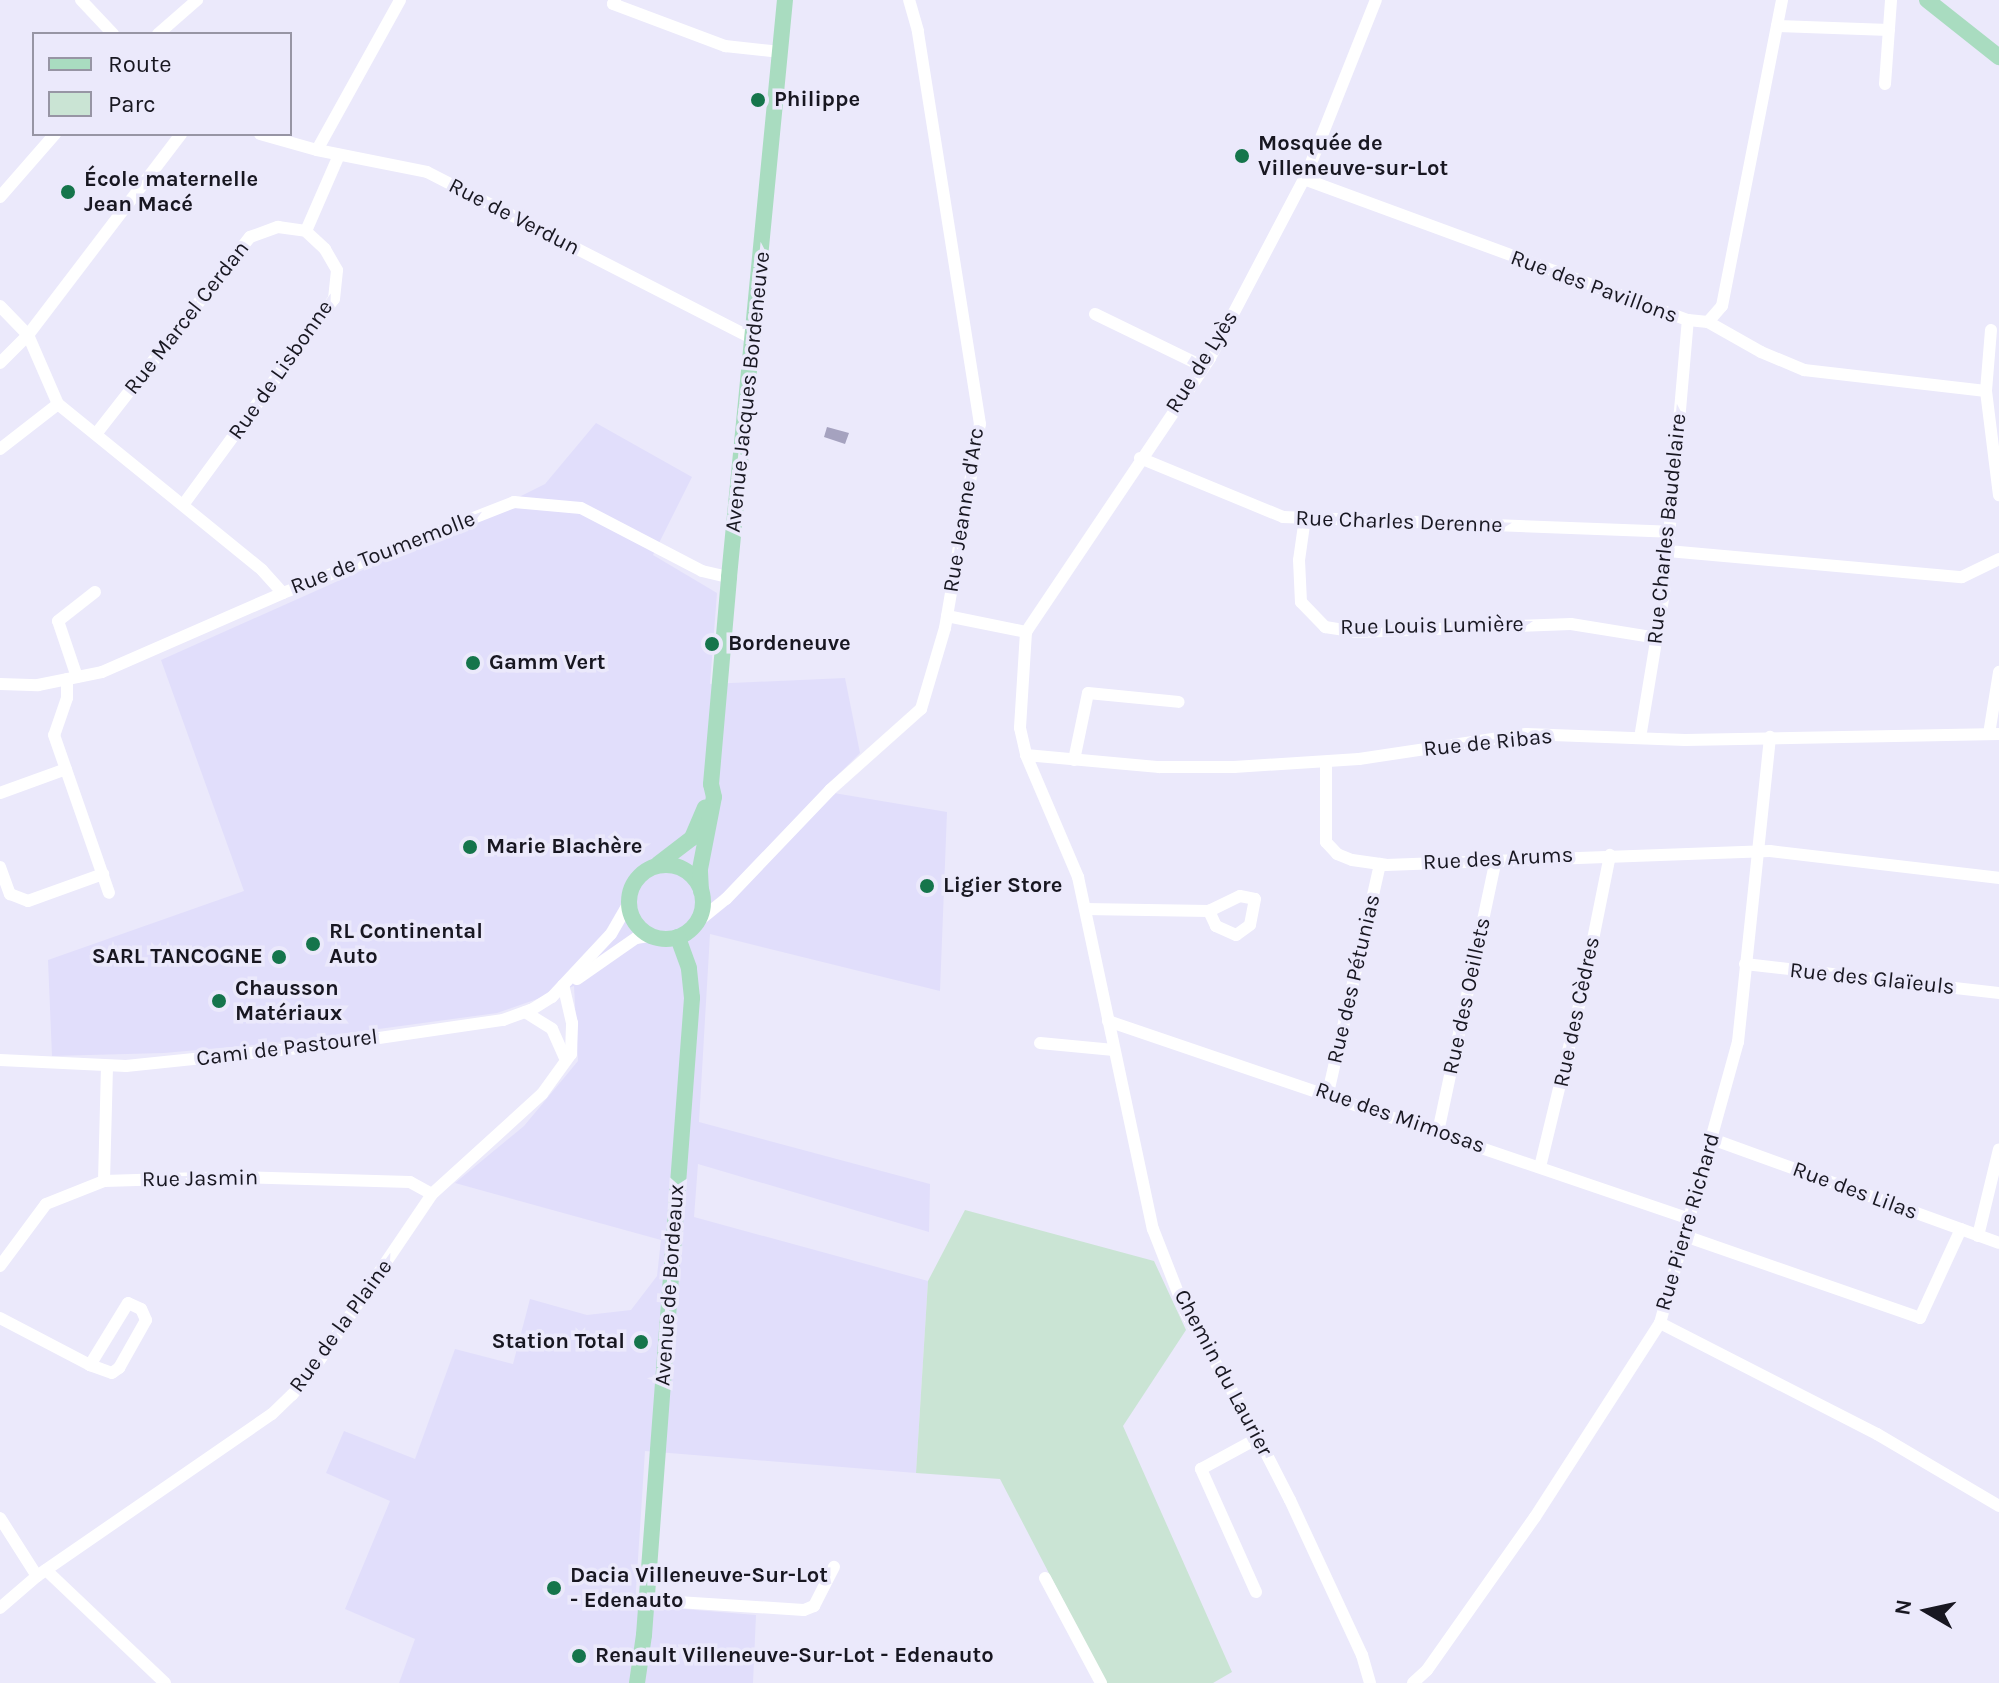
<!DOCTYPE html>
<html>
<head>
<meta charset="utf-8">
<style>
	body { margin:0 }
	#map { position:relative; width:1999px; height:1683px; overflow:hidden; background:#ebe9fb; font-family:Karla,sans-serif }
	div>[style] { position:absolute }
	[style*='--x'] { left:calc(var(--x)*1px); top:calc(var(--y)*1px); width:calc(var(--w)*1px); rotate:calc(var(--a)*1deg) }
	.built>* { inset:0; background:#e1defb }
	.green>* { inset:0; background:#cae4d4 }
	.water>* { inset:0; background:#a5a2bf }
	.minor>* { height:12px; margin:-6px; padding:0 6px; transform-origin:6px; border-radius:6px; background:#fff }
	.major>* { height:16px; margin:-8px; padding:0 8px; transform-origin:8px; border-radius:8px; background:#a9dcc0 }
	.major>.ring { margin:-8px; padding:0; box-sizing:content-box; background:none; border:16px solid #a9dcc0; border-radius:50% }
	.dots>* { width:22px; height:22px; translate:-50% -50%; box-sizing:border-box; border:4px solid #ebe9fb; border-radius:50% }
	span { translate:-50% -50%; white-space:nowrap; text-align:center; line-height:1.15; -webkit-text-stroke:7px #ebe9fb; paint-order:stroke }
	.poi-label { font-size:22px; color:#181721; font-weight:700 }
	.left { translate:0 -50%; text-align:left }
	.right { translate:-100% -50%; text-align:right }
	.street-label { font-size:22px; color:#181721 }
	.legend { position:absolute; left:32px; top:32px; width:260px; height:104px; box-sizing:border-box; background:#ebe9fb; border:2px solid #9795a4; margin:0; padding:10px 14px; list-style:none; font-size:24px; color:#181721 }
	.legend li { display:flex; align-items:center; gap:16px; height:40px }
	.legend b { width:40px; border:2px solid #9795a4 }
	.north { position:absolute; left:1887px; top:1571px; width:80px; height:80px; -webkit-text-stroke:6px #ebe9fb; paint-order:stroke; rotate:279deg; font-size:22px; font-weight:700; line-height:32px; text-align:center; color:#181721 }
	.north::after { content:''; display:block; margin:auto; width:28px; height:36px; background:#181721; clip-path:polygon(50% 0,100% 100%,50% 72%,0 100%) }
</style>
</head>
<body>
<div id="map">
	<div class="built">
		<i style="clip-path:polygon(596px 423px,692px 477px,653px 555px,717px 593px,710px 684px,845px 678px,860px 753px,822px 791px,947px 812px,940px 991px,710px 934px,699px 1122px,930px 1184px,929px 1232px,698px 1164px,694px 1217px,928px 1281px,916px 1473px,645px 1451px,635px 1605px,756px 1615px,753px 1683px,399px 1683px,415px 1639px,345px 1609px,390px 1501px,326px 1473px,344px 1431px,415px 1459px,455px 1349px,513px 1364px,530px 1299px,587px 1315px,631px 1310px,657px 1276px,661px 1240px,455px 1183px,524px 1126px,578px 1061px,574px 986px,497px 1013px,275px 1043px,164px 1053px,52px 1056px,48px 960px,244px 891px,161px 660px,461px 526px,545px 484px)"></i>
	</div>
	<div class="green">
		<i style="clip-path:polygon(965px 1210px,1154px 1261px,1186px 1330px,1123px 1426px,1232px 1672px,1213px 1683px,1106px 1683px,1000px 1479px,916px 1473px,928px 1281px)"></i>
	</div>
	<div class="water">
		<i style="clip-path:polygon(827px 427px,849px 433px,845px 444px,824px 437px)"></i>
	</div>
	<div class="minor">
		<i style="--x:81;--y:0;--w:47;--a:46.7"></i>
		<i style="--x:615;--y:0;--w:4;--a:117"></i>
		<i style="--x:613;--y:4;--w:120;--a:20.6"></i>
		<i style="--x:725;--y:46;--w:56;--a:6.1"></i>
		<i style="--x:1777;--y:26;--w:112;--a:2"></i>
		<i style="--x:158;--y:34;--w:52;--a:-41.1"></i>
		<i style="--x:1885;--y:84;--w:84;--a:-85.9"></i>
		<i style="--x:260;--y:134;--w:59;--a:15.7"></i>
		<i style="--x:317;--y:150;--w:112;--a:11.3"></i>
		<i style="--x:427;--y:172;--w:367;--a:27.1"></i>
		<i style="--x:317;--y:150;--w:171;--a:-61"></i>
		<i style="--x:1304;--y:179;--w:409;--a:20.2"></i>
		<i style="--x:1688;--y:320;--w:20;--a:6"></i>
		<i style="--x:1708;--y:322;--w:21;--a:-49"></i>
		<i style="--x:1722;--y:306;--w:312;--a:-78.9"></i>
		<i style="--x:0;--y:197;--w:84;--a:-48.9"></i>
		<i style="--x:0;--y:306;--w:40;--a:46"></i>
		<i style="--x:28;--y:335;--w:75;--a:66.5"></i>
		<i style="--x:58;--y:404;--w:263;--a:39.1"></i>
		<i style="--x:262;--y:570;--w:31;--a:48"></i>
		<i style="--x:283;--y:593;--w:248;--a:-21.5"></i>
		<i style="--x:514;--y:502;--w:67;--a:5.1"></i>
		<i style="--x:581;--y:508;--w:136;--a:27.5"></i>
		<i style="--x:702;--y:571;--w:28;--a:13"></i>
		<i style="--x:1095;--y:314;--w:121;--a:25.9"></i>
		<i style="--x:1708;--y:322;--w:61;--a:29.5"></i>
		<i style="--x:1761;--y:352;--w:47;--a:22.7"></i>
		<i style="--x:1804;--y:370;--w:183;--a:6.6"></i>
		<i style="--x:1991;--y:330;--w:61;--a:94.7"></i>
		<i style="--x:1986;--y:391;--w:105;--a:82.9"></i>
		<i style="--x:0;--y:363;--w:40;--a:-45"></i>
		<i style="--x:28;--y:335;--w:253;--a:-52.7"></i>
		<i style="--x:96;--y:434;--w:250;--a:-52"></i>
		<i style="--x:250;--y:237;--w:30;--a:-20"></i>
		<i style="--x:278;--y:227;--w:28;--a:8"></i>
		<i style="--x:306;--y:231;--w:83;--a:-66.5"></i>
		<i style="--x:0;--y:449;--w:73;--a:-37.8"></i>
		<i style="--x:1140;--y:458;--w:155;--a:22.4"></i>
		<i style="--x:1283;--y:517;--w:387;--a:2.2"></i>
		<i style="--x:183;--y:505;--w:255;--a:-53.8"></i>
		<i style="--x:334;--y:299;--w:29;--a:-84"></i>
		<i style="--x:337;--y:270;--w:24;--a:-120"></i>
		<i style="--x:325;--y:249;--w:26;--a:-137"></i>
		<i style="--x:1305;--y:518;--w:42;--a:98.1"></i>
		<i style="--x:1299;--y:560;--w:42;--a:87.3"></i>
		<i style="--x:1301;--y:602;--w:35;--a:46"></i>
		<i style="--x:1325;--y:627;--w:30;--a:9"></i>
		<i style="--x:1355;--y:632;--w:216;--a:-2.1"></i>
		<i style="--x:1571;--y:624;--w:87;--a:9.2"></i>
		<i style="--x:1668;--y:551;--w:295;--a:5.1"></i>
		<i style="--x:1962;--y:577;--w:41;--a:-25.9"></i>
		<i style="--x:947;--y:616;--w:81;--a:11.4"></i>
		<i style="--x:1026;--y:632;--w:96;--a:93.6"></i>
		<i style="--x:1020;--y:728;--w:28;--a:77"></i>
		<i style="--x:1026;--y:755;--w:133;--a:66.9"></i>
		<i style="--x:1078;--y:877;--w:360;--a:78"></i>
		<i style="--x:1153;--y:1229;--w:90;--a:68.6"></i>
		<i style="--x:1186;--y:1313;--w:120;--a:59.4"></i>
		<i style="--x:1247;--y:1416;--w:94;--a:62.9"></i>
		<i style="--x:1290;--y:1500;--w:171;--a:65.1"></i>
		<i style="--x:1362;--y:1655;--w:29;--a:74"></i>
		<i style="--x:1026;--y:632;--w:330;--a:-56.1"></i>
		<i style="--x:1210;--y:358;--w:209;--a:-62.3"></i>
		<i style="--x:1307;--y:173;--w:186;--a:-68.3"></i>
		<i style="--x:77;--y:677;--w:59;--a:-108.7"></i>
		<i style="--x:58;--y:621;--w:47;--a:-38.1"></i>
		<i style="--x:67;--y:679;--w:19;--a:90"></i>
		<i style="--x:67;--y:698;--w:39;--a:109"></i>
		<i style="--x:54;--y:735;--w:167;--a:70.8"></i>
		<i style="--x:0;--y:684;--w:38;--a:2"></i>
		<i style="--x:38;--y:685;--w:65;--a:-11.5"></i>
		<i style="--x:102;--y:672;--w:197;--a:-23.6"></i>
		<i style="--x:1989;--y:734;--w:63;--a:-80.8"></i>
		<i style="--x:1640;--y:738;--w:147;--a:-80.6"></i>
		<i style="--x:1664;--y:593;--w:274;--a:-85"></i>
		<i style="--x:1026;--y:755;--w:134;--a:5.2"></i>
		<i style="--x:1159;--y:767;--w:75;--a:0"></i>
		<i style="--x:1234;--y:767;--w:125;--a:-3.7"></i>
		<i style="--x:1359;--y:759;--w:169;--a:-8.5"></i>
		<i style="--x:1526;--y:734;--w:159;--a:2.2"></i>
		<i style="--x:1685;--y:740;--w:314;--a:-1.1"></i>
		<i style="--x:1074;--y:760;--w:68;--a:-78.2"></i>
		<i style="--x:1088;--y:693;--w:91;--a:5.6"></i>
		<i style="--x:1326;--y:763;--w:79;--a:90"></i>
		<i style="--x:1326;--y:842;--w:16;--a:47"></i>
		<i style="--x:1337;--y:854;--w:16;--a:22"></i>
		<i style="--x:1352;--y:860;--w:34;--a:8"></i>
		<i style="--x:1386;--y:865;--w:384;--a:-2.1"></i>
		<i style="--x:1770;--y:851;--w:231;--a:6.7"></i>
		<i style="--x:0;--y:793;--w:70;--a:-20"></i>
		<i style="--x:0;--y:867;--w:29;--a:70"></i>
		<i style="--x:10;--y:894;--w:19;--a:21"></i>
		<i style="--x:28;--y:901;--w:80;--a:-19.8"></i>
		<i style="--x:1085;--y:909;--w:124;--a:0.9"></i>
		<i style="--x:1209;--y:911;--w:34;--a:-26"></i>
		<i style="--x:1240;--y:896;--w:15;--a:11"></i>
		<i style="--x:1255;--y:899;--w:26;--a:101"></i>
		<i style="--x:1250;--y:925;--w:17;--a:144"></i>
		<i style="--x:1236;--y:935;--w:22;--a:-156"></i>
		<i style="--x:1216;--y:926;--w:17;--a:-115"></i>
		<i style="--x:696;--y:923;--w:38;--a:-39"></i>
		<i style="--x:726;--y:899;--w:151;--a:-46.3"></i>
		<i style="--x:830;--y:790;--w:122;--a:-41.7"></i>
		<i style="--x:921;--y:709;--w:84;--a:-73.5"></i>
		<i style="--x:945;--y:628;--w:207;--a:-80.3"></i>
		<i style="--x:980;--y:424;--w:398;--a:-99"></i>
		<i style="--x:918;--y:31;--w:32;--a:-106"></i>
		<i style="--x:1745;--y:964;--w:256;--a:6.5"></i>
		<i style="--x:577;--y:979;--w:72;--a:-34.8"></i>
		<i style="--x:636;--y:938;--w:15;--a:-8"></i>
		<i style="--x:525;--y:1012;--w:32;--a:32"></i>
		<i style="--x:552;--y:1029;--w:34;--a:66"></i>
		<i style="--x:1108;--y:1021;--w:615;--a:18.79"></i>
		<i style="--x:1040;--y:1043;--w:74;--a:5.4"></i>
		<i style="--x:0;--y:1060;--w:126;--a:2.7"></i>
		<i style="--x:126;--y:1066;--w:213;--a:-5.9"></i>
		<i style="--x:338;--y:1044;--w:167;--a:-8.3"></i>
		<i style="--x:503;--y:1020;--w:30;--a:-20"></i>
		<i style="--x:531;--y:1010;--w:25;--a:-32"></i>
		<i style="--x:552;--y:997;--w:86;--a:-46.9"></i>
		<i style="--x:611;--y:934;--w:36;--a:-60"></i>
		<i style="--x:1328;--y:1093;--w:235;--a:-77.2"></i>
		<i style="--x:1438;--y:1132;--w:278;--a:-78"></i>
		<i style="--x:1712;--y:1139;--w:305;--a:19.9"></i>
		<i style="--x:1540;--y:1167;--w:178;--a:-76.4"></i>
		<i style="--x:1582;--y:994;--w:142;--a:-78.6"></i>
		<i style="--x:104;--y:1181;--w:115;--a:-88.5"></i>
		<i style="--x:1685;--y:1236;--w:249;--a:19.2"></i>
		<i style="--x:1920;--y:1318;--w:98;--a:-65.3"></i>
		<i style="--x:1978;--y:1236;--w:89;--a:-76.4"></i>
		<i style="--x:0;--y:1266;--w:77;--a:-53.4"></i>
		<i style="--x:46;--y:1204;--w:62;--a:-21.6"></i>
		<i style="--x:104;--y:1181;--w:130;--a:-1.8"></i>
		<i style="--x:234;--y:1177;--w:176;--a:1.6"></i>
		<i style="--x:410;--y:1182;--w:25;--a:29"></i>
		<i style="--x:0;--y:1318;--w:102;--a:27.6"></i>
		<i style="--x:90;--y:1365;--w:23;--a:20"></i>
		<i style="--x:112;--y:1373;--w:9;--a:-36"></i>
		<i style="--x:119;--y:1368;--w:55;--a:-60.6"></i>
		<i style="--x:146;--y:1320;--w:12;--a:-114"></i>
		<i style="--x:141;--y:1309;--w:14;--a:-155"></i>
		<i style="--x:128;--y:1303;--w:73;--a:121.5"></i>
		<i style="--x:1660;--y:1323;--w:244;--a:27.1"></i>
		<i style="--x:1877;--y:1434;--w:142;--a:30.5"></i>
		<i style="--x:0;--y:1518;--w:69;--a:57.5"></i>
		<i style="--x:46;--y:1570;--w:164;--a:43.5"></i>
		<i style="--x:1045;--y:1578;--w:119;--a:61.9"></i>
		<i style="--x:1256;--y:1592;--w:135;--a:-114.1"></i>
		<i style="--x:1201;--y:1469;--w:65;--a:-28.5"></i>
		<i style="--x:646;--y:1600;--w:158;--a:3.6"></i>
		<i style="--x:804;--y:1610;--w:11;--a:-22"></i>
		<i style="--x:814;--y:1606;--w:44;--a:-62.9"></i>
		<i style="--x:0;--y:1608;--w:49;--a:-40.9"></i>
		<i style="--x:37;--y:1576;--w:285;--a:-34.6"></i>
		<i style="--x:272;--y:1414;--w:28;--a:-44"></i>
		<i style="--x:292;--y:1395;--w:33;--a:-50"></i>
		<i style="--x:313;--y:1370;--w:212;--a:-55.9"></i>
		<i style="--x:432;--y:1194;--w:149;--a:-42.3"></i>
		<i style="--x:542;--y:1094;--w:49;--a:-54.1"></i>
		<i style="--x:571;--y:1054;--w:31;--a:-88"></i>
		<i style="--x:572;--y:1023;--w:39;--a:-103"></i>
		<i style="--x:1413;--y:1683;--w:19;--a:-43"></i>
		<i style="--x:1427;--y:1670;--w:187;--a:-54.8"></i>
		<i style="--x:1535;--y:1517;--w:231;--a:-57.2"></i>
		<i style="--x:1660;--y:1323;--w:292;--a:-74.5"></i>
		<i style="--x:1738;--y:1042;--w:307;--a:-84"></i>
	</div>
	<div class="major">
		<i style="--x:1927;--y:0;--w:92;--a:38.4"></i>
		<i style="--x:658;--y:864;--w:43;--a:-37.4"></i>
		<i style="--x:692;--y:838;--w:33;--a:-67"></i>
		<i class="ring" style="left:629px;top:865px;width:58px;height:58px"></i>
		<i style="--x:701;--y:891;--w:22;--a:-93"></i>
		<i style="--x:700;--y:869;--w:73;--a:-79"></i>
		<i style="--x:714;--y:797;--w:13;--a:-103"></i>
		<i style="--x:711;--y:784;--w:208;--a:-85"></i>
		<i style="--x:729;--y:577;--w:580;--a:-84.46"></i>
		<i style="--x:637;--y:1683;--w:49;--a:-81.7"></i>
		<i style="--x:644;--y:1635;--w:639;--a:-85.69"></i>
		<i style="--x:692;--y:998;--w:30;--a:-96"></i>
		<i style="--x:689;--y:968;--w:33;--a:-110"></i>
	</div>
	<div class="dots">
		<i style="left:758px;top:100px;background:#15754b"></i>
		<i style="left:1242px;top:156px;background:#15754b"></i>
		<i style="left:68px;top:192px;background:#15754b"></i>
		<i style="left:712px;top:644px;background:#15754b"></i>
		<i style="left:473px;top:663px;background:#15754b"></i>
		<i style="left:470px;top:847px;background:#15754b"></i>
		<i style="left:927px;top:886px;background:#15754b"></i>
		<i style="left:313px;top:944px;background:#15754b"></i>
		<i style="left:279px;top:957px;background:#15754b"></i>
		<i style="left:219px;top:1001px;background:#15754b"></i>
		<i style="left:641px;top:1342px;background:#15754b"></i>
		<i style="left:554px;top:1588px;background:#15754b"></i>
		<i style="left:579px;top:1656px;background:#15754b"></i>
	</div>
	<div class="poi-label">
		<span class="left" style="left:774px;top:100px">Philippe</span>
		<span class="left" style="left:1258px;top:156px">Mosquée de<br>Villeneuve-sur-Lot</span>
		<span class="left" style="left:84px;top:192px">École maternelle<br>Jean Macé</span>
		<span class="left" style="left:728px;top:644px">Bordeneuve</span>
		<span class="left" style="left:489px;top:663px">Gamm Vert</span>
		<span class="left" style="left:486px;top:847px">Marie Blachère</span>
		<span class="left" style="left:943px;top:886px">Ligier Store</span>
		<span class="left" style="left:329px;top:944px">RL Continental<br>Auto</span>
		<span class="right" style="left:263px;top:957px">SARL TANCOGNE</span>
		<span class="left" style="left:235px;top:1001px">Chausson<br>Matériaux</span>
		<span class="right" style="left:625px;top:1342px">Station Total</span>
		<span class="left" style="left:570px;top:1588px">Dacia Villeneuve-Sur-Lot<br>- Edenauto</span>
		<span class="left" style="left:595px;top:1656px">Renault Villeneuve-Sur-Lot - Edenauto</span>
	</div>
	<div class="street-label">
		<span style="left:514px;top:217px;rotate:27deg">Rue de Verdun</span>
		<span style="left:1594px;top:287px;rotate:20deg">Rue des Pavillons</span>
		<span style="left:187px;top:318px;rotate:-52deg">Rue Marcel Cerdan</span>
		<span style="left:1202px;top:362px;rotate:-58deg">Rue de Lyès</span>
		<span style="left:281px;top:370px;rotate:-55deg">Rue de Lisbonne</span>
		<span style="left:748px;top:392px;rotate:-84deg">Avenue Jacques Bordeneuve</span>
		<span style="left:964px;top:510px;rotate:-81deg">Rue Jeanne d'Arc</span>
		<span style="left:1399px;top:522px;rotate:2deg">Rue Charles Derenne</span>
		<span style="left:1667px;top:529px;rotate:-84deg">Rue Charles Baudelaire</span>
		<span style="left:383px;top:553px;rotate:-21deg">Rue de Toumemolle</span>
		<span style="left:1432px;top:626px;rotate:-1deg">Rue Louis Lumière</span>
		<span style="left:1488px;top:743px;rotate:-6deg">Rue de Ribas</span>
		<span style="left:1498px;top:859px;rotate:-3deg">Rue des Arums</span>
		<span style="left:1354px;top:979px;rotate:-77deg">Rue des Pétunias</span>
		<span style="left:1872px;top:979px;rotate:6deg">Rue des Glaïeuls</span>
		<span style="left:1467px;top:996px;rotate:-78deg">Rue des Oeillets</span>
		<span style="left:1577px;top:1012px;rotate:-78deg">Rue des Cèdres</span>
		<span style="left:287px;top:1048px;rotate:-7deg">Cami de Pastourel</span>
		<span style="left:1400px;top:1118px;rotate:19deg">Rue des Mimosas</span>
		<span style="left:200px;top:1179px;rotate:-1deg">Rue Jasmin</span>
		<span style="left:1855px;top:1191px;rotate:20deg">Rue des Lilas</span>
		<span style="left:1688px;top:1222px;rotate:-74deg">Rue Pierre Richard</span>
		<span style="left:670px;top:1285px;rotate:-86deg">Avenue de Bordeaux</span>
		<span style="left:341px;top:1326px;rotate:-54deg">Rue de la Plaine</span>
		<span style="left:1223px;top:1373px;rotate:62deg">Chemin du Laurier</span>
	</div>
	<ul class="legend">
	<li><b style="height:10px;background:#a9dcc0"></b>Route</li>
	<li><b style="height:22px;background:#cae4d4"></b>Parc</li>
	</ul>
	<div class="north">N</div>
</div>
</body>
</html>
